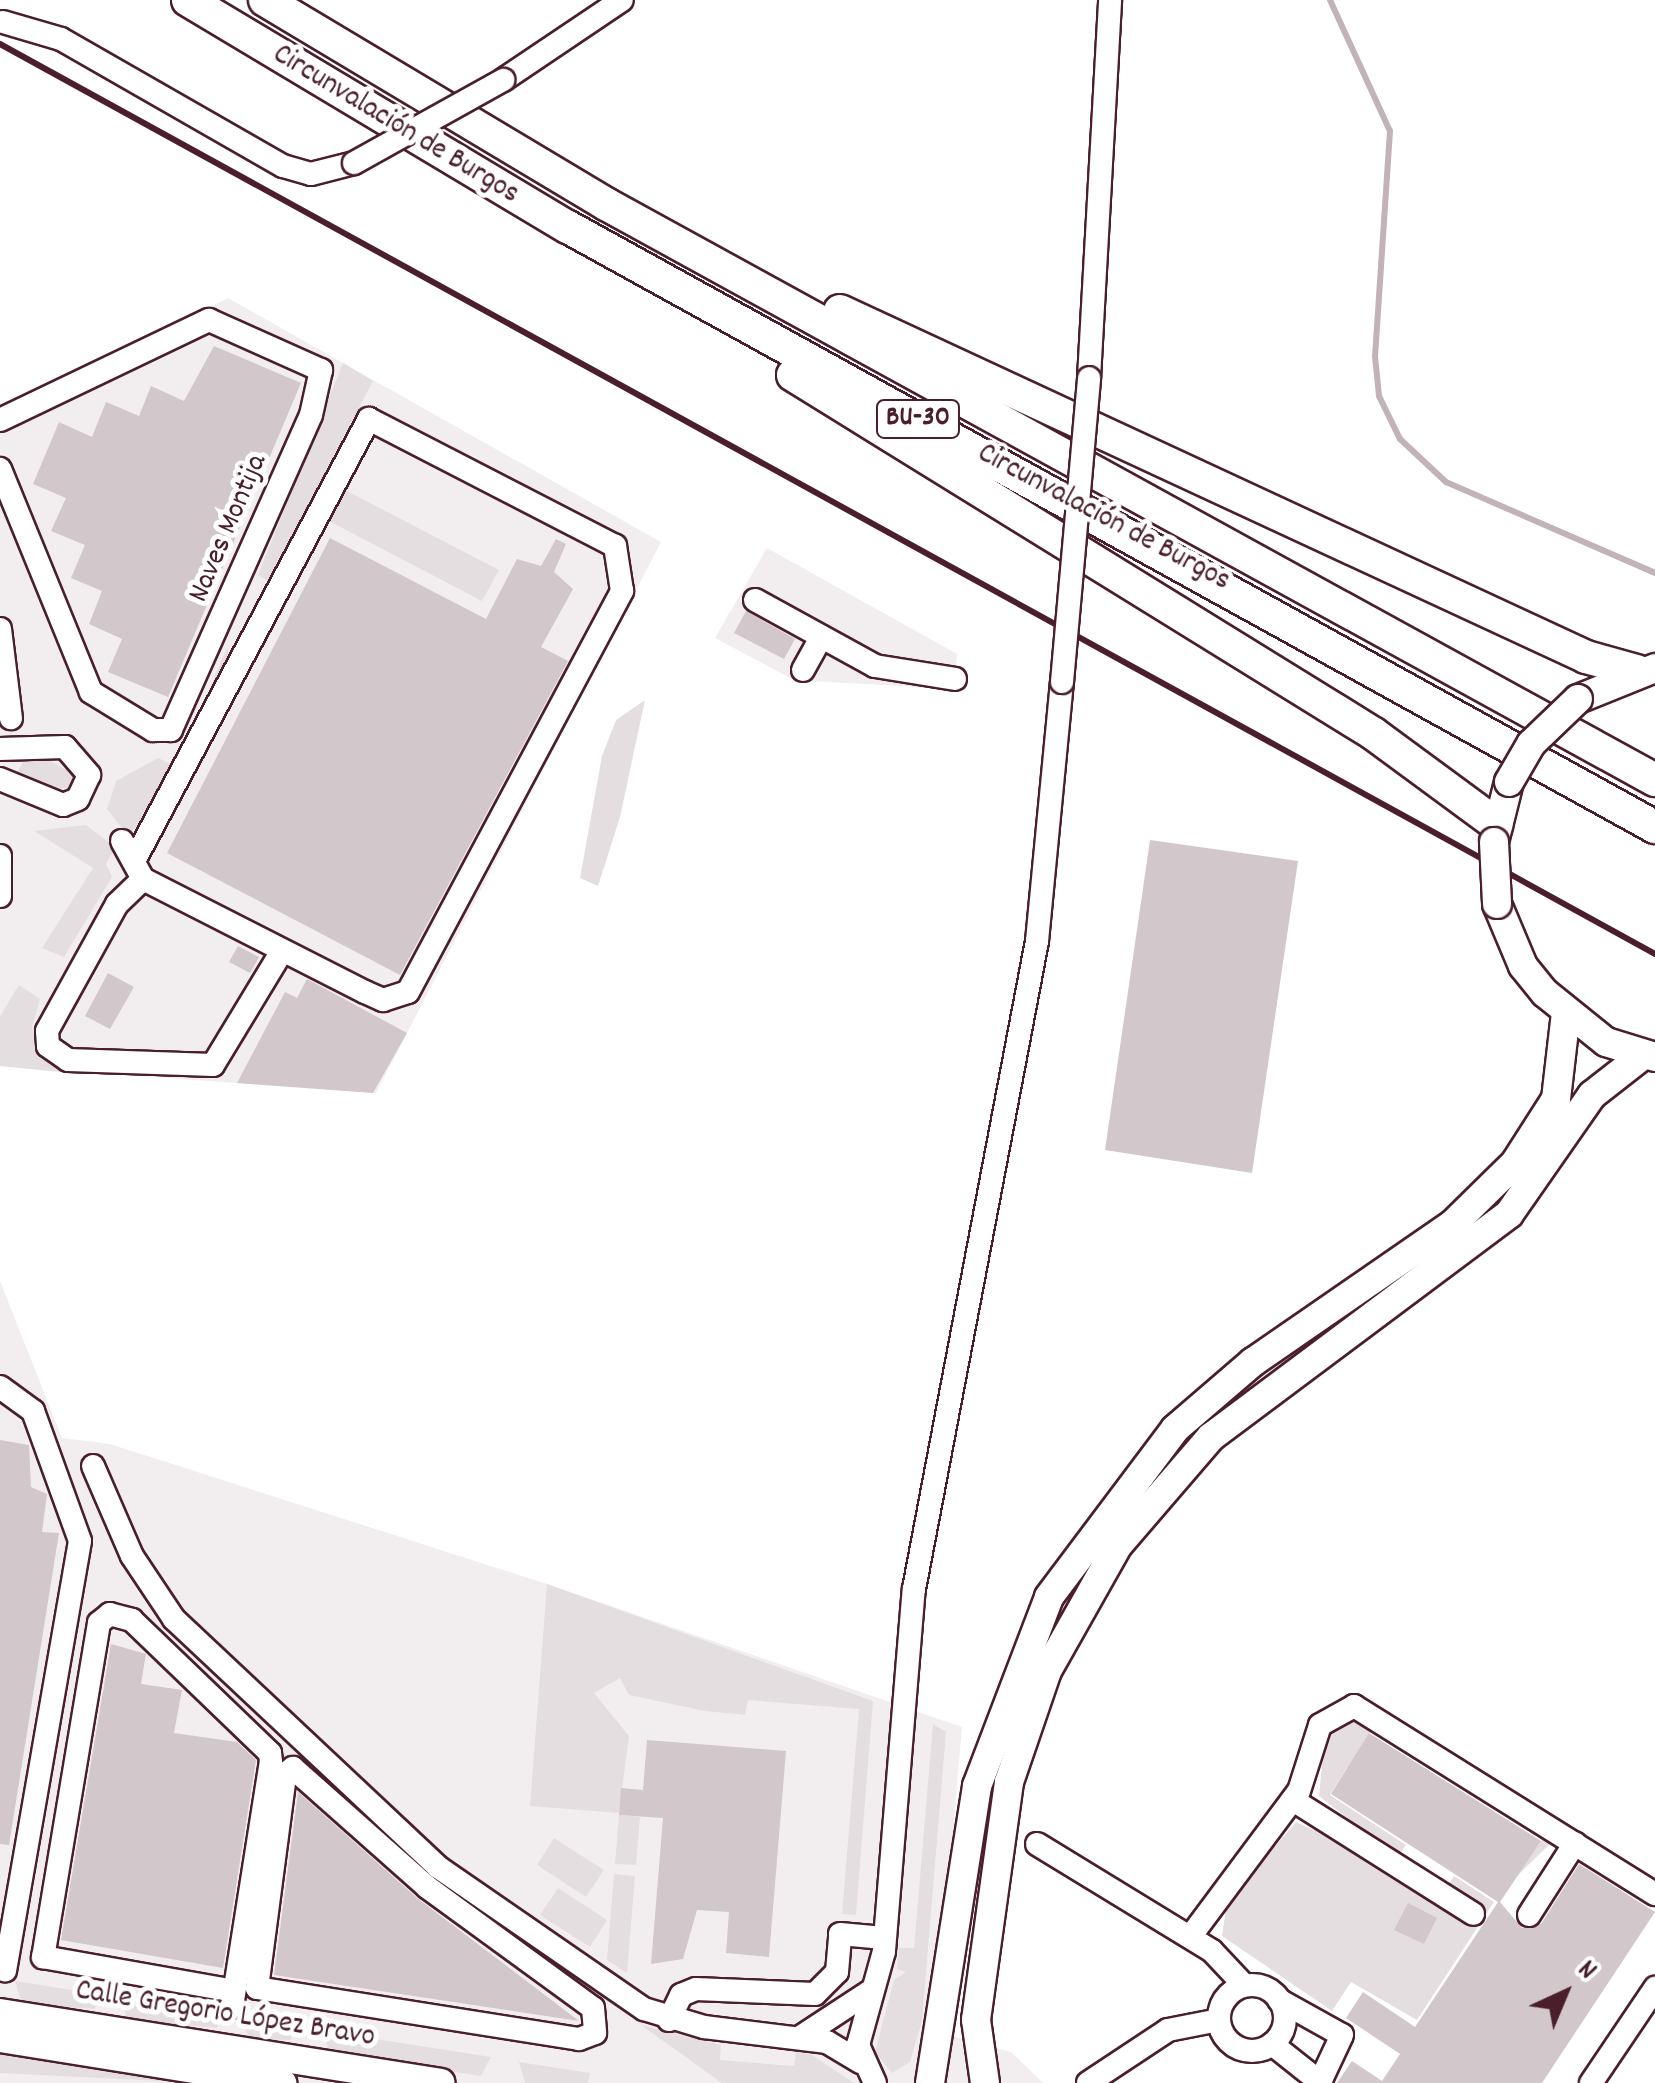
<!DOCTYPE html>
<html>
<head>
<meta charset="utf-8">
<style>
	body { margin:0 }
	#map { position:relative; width:1655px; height:2083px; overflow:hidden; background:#fff; font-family:Dekko,sans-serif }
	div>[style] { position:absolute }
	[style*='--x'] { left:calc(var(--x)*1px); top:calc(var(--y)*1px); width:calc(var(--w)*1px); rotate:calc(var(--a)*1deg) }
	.built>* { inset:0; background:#f2eeef }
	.green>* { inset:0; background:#e5dee0 }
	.stream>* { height:6px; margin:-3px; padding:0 3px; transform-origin:3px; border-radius:3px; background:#c1b3b6 }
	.building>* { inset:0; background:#d2c7cb }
	.roads { filter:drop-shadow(2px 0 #4a1f2b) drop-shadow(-2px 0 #4a1f2b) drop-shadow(0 2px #4a1f2b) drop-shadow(0 -2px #4a1f2b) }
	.minor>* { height:22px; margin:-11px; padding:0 11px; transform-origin:11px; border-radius:11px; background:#fff }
	.minor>.ring { margin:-11px; padding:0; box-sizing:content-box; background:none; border:22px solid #fff; border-radius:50% }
	.major>* { height:28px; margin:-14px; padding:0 14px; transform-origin:14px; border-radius:14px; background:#fff }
	.highway>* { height:32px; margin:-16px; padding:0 16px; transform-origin:16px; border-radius:16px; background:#fff }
	.rail>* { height:6px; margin:-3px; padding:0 3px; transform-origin:3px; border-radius:3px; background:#4a1f2b }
	.bridges { filter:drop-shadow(2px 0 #4a1f2b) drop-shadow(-2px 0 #4a1f2b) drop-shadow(0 2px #4a1f2b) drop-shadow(0 -2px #4a1f2b) }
	.minor-bridge>* { height:22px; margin:-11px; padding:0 11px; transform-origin:11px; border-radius:11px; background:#fff }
	.major-bridge>* { height:28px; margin:-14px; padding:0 14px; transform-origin:14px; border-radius:14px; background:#fff }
	span { translate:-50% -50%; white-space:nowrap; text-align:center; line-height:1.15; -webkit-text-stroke:10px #fff; paint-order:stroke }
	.shield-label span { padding:2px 8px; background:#fff; border:2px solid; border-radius:8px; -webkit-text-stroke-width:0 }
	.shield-label { font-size:28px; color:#4a1f2b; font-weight:700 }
	.street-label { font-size:30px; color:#4a1f2b }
	.north { position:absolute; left:1515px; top:1943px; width:100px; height:100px; -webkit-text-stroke:8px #fff; paint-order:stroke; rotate:44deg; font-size:28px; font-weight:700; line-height:40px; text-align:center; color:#4a1f2b }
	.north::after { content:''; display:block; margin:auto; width:35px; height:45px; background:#4a1f2b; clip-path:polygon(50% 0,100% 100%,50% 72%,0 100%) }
</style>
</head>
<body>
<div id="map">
	<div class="built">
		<i style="clip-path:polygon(228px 298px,661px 542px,376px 1093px,0 1066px,0 410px)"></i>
		<i style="clip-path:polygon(767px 548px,957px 654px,954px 689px,794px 680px,715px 638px)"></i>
		<i style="clip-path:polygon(0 1281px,62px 1438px,110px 1444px,547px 1584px,962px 1727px,936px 2032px,1011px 2052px,1043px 2083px,0 2083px)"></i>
	</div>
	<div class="green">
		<i style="clip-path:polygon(343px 363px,373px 381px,268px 581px,258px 575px)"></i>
		<i style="clip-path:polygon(343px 489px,499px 570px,482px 601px,325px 519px)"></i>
		<i style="clip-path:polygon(227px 647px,230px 660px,164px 796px,128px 836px,107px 809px,116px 781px,158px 758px,177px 767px)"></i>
		<i style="clip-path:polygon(645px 700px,620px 817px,598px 886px,580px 878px,602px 756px,616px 720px)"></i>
		<i style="clip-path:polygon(46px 759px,74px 774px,69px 788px,47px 789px,16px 773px,25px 760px)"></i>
		<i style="clip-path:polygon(86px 825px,115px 847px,106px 864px,112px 877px,64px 957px,42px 948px,93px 868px,34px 831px)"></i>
		<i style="clip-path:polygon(19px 985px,40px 999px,32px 1027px,38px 1054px,70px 1073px,0 1066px,0 1016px)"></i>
		<i style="clip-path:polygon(547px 1584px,873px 1701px,856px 1915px,842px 1914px,859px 1709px,748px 1700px,745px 1715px,705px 1711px,629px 1695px,620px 1678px,594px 1693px,629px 1736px,619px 1813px,530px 1806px)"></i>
		<i style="clip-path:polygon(1349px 1717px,1374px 1726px,1359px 1750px,1527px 1861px,1544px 1837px,1552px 1842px,1515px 1878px,1347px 1768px,1330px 1795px,1406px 1845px,1398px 1857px,1319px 1796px,1325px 1733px)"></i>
		<i style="clip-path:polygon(933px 1724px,946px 1732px,922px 2021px,910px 2062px,892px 2073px,875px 2052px,894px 1980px,906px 1972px,897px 1969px,899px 1948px,914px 1948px)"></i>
		<i style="clip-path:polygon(619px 1815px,640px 1817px,636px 1865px,615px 1864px)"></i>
		<i style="clip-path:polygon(1296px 1822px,1446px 1888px,1454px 1876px,1494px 1902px,1417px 2020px,1351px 1982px,1332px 2011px,1222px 1936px,1227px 1902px)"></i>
		<i style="clip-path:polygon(554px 1838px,604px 1870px,586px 1897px,537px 1865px)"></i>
		<i style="clip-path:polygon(614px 1874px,635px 1876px,627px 1973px,607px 1960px)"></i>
		<i style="clip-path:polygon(558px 1888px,607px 1920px,590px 1947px,540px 1915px)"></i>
		<i style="clip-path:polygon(15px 1981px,97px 1994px,95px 2009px,22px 2004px)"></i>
		<i style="clip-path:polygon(122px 1999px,219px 2014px,217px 2028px,127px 2020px)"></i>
		<i style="clip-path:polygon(242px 2018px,293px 2027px,291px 2040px,249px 2039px)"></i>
		<i style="clip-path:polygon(641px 2025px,721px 2045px,720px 2060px,794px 2066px,796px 2052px,812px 2055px,854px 2083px,722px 2083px)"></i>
		<i style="clip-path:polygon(324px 2031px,491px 2057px,481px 2076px,329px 2053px)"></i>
		<i style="clip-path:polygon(0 2051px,200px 2083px,0 2073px)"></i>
		<i style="clip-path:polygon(519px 2062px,590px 2073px,588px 2083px,525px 2083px)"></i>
	</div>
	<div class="stream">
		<i style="--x:1330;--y:0;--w:144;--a:65.4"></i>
		<i style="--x:1390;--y:131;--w:225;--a:93.8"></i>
		<i style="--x:1375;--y:356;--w:40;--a:84.3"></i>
		<i style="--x:1379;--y:396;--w:48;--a:64"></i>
		<i style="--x:1400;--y:439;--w:63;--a:43.1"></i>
		<i style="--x:1446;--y:482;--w:228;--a:23.5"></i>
	</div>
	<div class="building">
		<i style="clip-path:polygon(214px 346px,301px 383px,168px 697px,108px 672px,122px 639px,89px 624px,102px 591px,71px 578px,85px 545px,51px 531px,66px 498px,33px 484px,59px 422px,92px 437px,106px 402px,139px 416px,151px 386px,184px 401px)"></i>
		<i style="clip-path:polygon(330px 538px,486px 619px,517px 559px,541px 566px,556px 539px,566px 544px,554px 572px,573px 589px,541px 647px,568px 661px,400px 975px,167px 853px)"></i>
		<i style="clip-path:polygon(746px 611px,795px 639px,784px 659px,734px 633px)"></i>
		<i style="clip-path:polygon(1150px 840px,1298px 861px,1252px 1173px,1105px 1150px)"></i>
		<i style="clip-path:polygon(238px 946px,259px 957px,250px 973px,229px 962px)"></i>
		<i style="clip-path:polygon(108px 973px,134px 987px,110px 1029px,85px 1016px)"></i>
		<i style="clip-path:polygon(307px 979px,407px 1033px,373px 1093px,237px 1083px,285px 992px,297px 998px)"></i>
		<i style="clip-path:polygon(0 1440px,29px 1445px,31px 1487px,47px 1494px,42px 1532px,59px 1533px,9px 1845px,0 1844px)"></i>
		<i style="clip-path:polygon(111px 1644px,146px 1654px,141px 1684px,182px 1690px,174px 1733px,237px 1742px,256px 1760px,223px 1968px,61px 1940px)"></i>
		<i style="clip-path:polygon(1369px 1733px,1541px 1841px,1500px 1902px,1522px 1928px,1541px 1924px,1579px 1864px,1655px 1912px,1542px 2083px,1337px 2083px,1352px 2061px,1382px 2081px,1400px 2054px,1346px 2018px,1363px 1992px,1415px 2027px,1498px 1902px,1331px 1794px)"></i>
		<i style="clip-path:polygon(647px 1740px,786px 1751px,769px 1957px,726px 1953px,729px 1912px,697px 1910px,683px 1959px,651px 1964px,663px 1818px,619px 1815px,621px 1788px,643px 1790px)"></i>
		<i style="clip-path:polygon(298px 1792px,417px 1898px,579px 2021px,274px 1975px)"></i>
		<i style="clip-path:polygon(1408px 1903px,1437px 1918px,1424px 1944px,1394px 1930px)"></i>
	</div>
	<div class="roads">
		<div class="minor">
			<i style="--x:3;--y:22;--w:60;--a:16.3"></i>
			<i style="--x:61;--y:39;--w:256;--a:29.8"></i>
			<i style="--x:283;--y:166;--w:29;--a:16"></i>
			<i style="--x:311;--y:174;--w:44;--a:-14.3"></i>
			<i style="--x:503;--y:80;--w:143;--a:-33.9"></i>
			<i style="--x:1089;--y:378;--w:379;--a:-86.8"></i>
			<i style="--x:0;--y:420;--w:232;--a:-25.6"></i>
			<i style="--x:209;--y:320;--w:123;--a:24.1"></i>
			<i style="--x:321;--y:370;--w:46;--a:102.5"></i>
			<i style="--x:311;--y:415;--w:345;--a:114"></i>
			<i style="--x:171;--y:730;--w:18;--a:180"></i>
			<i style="--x:153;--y:730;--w:73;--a:-148.5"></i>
			<i style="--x:91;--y:692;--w:241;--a:-112.2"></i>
			<i style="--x:755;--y:600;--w:137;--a:28.8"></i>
			<i style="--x:875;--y:666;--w:81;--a:9.2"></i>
			<i style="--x:0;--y:629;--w:90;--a:83"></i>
			<i style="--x:803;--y:670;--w:38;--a:-61"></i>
			<i style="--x:0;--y:749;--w:65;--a:-1.8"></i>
			<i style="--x:65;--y:747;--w:37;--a:49"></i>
			<i style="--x:89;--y:775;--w:26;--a:115"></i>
			<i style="--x:78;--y:799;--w:16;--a:158"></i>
			<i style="--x:63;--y:805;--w:68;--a:-157.6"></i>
			<i style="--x:122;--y:841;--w:43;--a:61.1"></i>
			<i style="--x:143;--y:879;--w:249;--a:27"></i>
			<i style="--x:365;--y:992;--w:20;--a:24"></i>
			<i style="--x:383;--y:1000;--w:26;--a:-18"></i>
			<i style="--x:408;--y:992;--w:455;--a:-61.9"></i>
			<i style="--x:622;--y:591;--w:46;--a:-98.8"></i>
			<i style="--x:615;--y:546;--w:277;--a:-152.7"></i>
			<i style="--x:369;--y:419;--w:494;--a:118"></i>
			<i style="--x:0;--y:856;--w:40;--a:90"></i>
			<i style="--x:143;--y:879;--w:36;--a:136"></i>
			<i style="--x:117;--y:904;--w:145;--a:118.9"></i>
			<i style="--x:47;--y:1031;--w:15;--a:86"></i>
			<i style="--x:48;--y:1046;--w:24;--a:35"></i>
			<i style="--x:68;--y:1060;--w:145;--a:2"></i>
			<i style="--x:213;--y:1065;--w:133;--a:-58.8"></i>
			<i style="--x:0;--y:1387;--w:41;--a:36"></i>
			<i style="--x:33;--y:1411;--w:138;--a:70.1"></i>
			<i style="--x:80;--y:1541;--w:436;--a:99.9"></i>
			<i style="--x:93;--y:1466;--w:98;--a:66.6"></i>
			<i style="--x:132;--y:1556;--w:76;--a:56.3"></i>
			<i style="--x:174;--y:1619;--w:362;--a:43.2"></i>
			<i style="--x:438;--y:1867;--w:250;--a:34.6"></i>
			<i style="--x:644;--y:2009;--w:63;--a:16.7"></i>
			<i style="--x:704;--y:2027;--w:124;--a:7"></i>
			<i style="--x:827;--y:2042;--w:39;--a:31"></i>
			<i style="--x:293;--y:1768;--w:179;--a:41.6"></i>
			<i style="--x:427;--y:1887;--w:205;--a:36.1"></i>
			<i style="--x:593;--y:2008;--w:25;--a:85"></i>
			<i style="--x:595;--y:2033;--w:17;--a:159"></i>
			<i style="--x:579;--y:2039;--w:326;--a:-171"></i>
			<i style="--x:257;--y:1988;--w:216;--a:-82.5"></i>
			<i style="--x:285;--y:1774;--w:10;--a:-37"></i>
			<i style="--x:1293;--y:1800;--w:213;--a:32.3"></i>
			<i style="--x:1037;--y:1844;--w:205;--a:31.4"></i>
			<i style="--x:1212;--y:1951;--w:47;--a:46.7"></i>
			<i style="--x:1529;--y:1915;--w:85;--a:-57.4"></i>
			<i style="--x:1190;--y:1937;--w:182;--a:-53.3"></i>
			<i style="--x:1299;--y:1791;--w:69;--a:-72.3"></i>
			<i style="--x:1320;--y:1725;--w:39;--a:-29"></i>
			<i style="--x:1354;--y:1706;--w:355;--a:32"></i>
			<i class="ring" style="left:1219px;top:1985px;width:44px;height:44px"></i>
			<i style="--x:1279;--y:2000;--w:72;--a:29.1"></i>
			<i style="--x:1342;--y:2035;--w:52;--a:115.1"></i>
			<i style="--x:232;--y:2007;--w:248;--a:-81"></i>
			<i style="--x:271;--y:1762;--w:9;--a:-96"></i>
			<i style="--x:270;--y:1753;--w:192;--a:-136.1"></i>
			<i style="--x:132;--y:1620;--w:23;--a:-165"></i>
			<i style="--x:110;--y:1614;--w:14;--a:141"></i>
			<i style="--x:99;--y:1623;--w:339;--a:99.5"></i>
			<i style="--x:43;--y:1957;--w:194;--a:10.1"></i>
			<i style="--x:669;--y:2020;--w:28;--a:-64"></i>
			<i style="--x:681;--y:1995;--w:16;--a:-22"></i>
			<i style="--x:696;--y:1989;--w:119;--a:2.4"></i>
			<i style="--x:815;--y:1994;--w:31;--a:-45"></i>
			<i style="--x:837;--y:1972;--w:38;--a:-85"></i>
			<i style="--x:840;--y:1934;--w:44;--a:5.2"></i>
			<i style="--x:802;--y:2036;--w:84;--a:-33.3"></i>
			<i style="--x:1272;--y:2044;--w:63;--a:38.5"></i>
			<i style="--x:875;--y:2083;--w:42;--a:-114.1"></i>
			<i style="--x:858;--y:2045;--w:98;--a:-74.5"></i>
			<i style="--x:884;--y:1951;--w:363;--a:-85.3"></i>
			<i style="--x:914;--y:1589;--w:660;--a:-79.25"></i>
			<i style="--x:1037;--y:941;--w:260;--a:-84.5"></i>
			<i style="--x:1088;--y:2083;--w:96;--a:-33.5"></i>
			<i style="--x:1168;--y:2030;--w:52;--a:-11.1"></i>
			<i style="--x:1591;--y:2083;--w:115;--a:-56"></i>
		</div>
		<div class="major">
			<i style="--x:1578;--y:699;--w:83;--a:-21.9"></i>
			<i style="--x:1494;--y:842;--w:62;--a:-76"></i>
			<i style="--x:1497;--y:904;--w:67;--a:67.2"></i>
			<i style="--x:1523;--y:966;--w:35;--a:51"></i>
			<i style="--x:1545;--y:993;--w:78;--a:38.8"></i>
			<i style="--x:1606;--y:1042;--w:51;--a:17"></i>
			<i style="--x:0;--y:2013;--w:446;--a:9"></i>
			<i style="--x:0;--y:2038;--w:286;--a:9.1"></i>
			<i style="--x:930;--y:2083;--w:301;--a:-81"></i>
			<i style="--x:977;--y:1786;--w:202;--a:-69.1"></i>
			<i style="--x:1049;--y:1597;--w:210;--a:-53.1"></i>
			<i style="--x:1175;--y:1429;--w:103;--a:-40.7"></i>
			<i style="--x:1253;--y:1362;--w:243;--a:-34.6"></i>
			<i style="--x:1453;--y:1224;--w:87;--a:-44.5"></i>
			<i style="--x:1515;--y:1163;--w:76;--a:-57.4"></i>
			<i style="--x:1556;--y:1099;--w:87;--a:-83.4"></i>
			<i style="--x:985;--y:2083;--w:64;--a:-98.1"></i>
			<i style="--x:976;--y:2020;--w:240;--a:-82.1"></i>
			<i style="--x:1009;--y:1782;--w:117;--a:-71.1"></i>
			<i style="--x:1047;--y:1671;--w:145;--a:-60.6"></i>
			<i style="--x:1118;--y:1545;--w:143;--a:-49.3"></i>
			<i style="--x:1211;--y:1437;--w:372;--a:-36.8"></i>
			<i style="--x:1509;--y:1214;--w:145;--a:-55.1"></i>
			<i style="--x:1592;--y:1095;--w:65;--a:-38.1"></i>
		</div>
		<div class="highway">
			<i style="--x:188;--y:0;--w:443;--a:30.9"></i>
			<i style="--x:568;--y:227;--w:1242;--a:28.9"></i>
			<i style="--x:265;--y:0;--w:397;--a:30.9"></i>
			<i style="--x:606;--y:204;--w:1197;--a:28.77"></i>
			<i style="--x:840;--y:311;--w:822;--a:24.88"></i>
			<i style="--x:1586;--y:657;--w:53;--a:15.4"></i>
			<i style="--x:793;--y:375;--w:683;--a:31.71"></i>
			<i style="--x:1374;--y:734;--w:152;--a:36.4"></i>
		</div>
	</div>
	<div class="rail">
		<i style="--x:0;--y:44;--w:1889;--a:28.8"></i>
	</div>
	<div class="bridges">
		<div class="minor-bridge">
			<i style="--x:354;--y:163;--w:171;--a:-29.1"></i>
			<i style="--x:1062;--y:682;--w:305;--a:-84.9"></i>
		</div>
		<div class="major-bridge">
			<i style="--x:1509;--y:782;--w:44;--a:-59.9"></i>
			<i style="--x:1531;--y:744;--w:65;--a:-43.8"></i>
			<i style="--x:1494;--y:842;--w:62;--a:87.2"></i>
		</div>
	</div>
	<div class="shield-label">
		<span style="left:918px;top:419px">BU-30</span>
	</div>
	<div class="street-label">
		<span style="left:395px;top:126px;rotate:31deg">Circunvalación de Burgos</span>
		<span style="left:1103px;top:519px;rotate:28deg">Circunvalación de Burgos</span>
		<span style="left:230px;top:529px;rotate:-67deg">Naves Montija</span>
		<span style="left:225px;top:2016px;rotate:9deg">Calle Gregorio López Bravo</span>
	</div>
	<div class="north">N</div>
</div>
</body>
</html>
